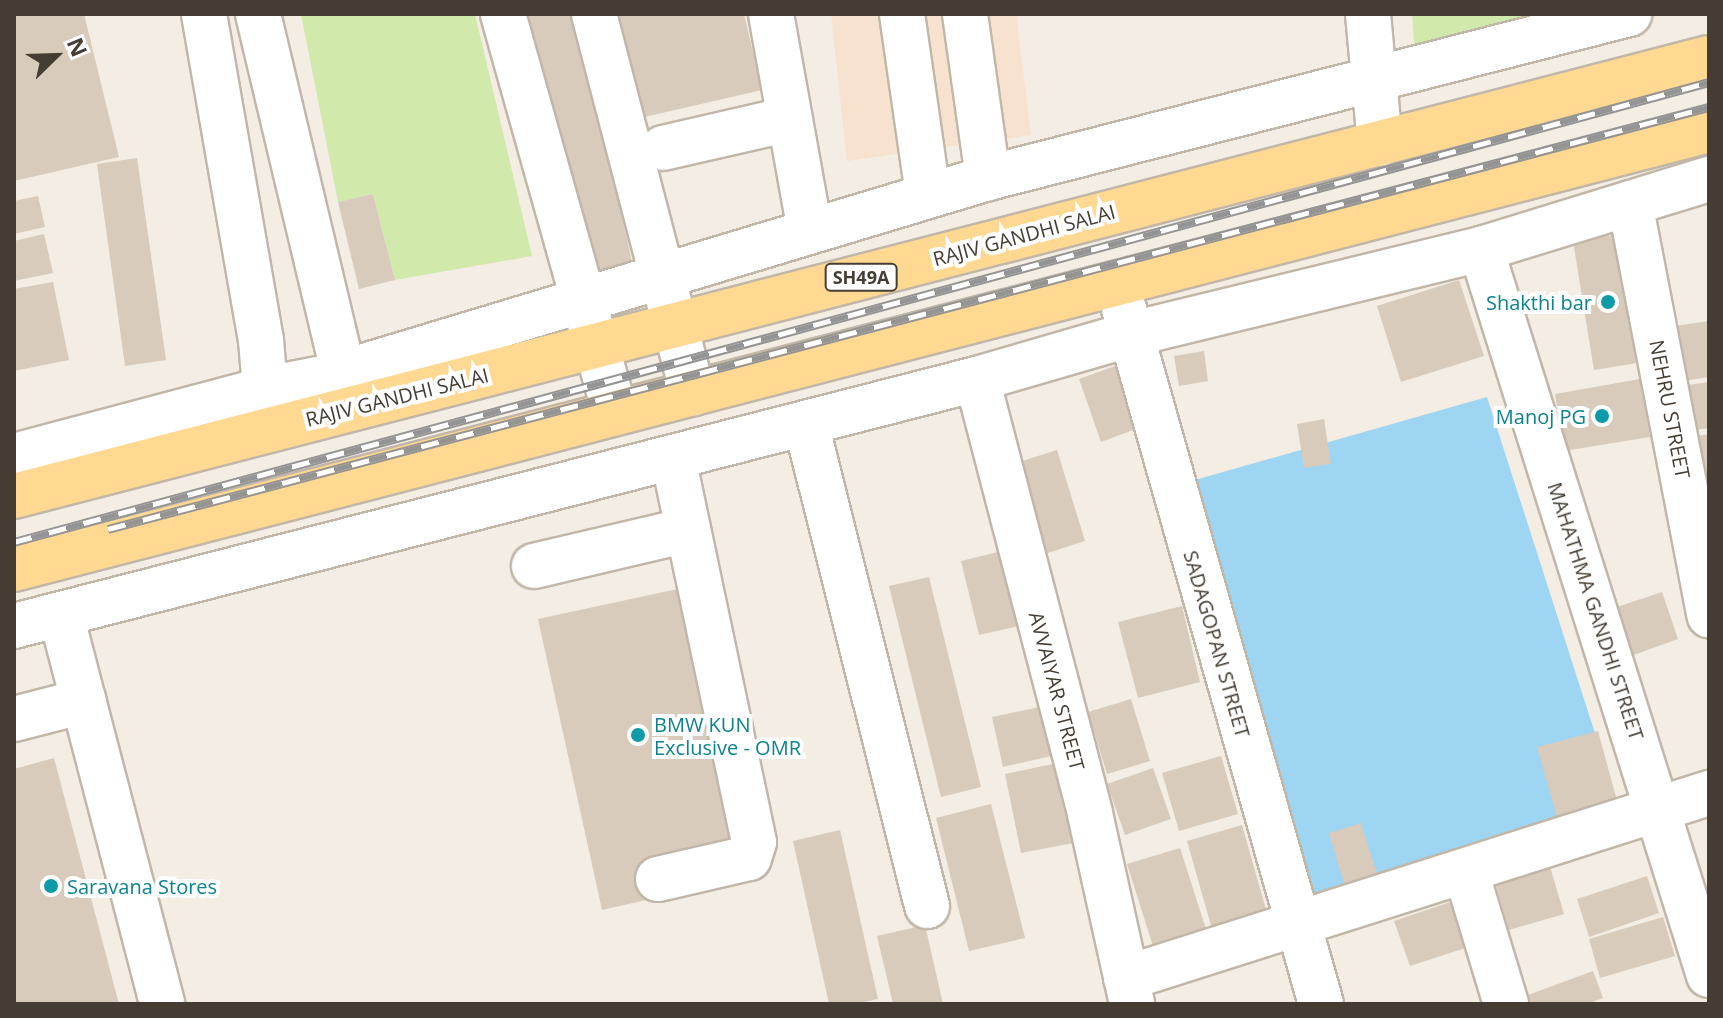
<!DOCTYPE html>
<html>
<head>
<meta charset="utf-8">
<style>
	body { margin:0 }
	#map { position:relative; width:1723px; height:1018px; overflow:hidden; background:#f3ede4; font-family:"Open Sans",sans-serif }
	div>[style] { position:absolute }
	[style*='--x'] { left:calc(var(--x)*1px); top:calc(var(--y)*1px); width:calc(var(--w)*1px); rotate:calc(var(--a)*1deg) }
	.commercial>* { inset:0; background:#f6e2ce }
	.green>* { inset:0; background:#d1e9ab }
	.water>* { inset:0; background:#9dd5f2 }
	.building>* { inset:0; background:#d8cbbc }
	.roads { filter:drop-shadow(2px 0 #c1b7a9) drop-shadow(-2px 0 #c1b7a9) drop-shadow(0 2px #c1b7a9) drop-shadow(0 -2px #c1b7a9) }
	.minor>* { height:44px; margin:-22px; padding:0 22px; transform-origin:22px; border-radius:22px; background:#fff }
	.major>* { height:44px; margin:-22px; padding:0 22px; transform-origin:22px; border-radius:22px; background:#ffd891 }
	.rail>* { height:9px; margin-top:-4.5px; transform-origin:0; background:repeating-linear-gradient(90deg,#fff 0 18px,#949494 0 36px); box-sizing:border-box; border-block:2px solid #949494 }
	.dots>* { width:22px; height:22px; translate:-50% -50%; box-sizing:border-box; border:4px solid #fff; border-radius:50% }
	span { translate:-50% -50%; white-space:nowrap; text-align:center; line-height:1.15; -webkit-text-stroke:8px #fff; paint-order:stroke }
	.shield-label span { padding:2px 6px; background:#fff; border:2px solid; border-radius:6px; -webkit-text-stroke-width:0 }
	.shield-label { font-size:18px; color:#453d34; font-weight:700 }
	.street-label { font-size:20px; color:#453d34 }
	.culture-label { font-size:20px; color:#0d838f }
	.right { translate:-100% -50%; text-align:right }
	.left { translate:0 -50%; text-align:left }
	.frame { position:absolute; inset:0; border:16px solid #453d34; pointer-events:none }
	.north { position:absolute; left:16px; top:16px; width:80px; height:80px; -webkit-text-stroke:6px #fff; paint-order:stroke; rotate:67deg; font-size:22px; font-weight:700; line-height:32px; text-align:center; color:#453d34 }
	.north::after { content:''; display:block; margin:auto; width:28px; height:36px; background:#453d34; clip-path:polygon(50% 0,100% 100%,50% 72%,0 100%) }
</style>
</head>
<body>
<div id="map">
	<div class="commercial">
		<i style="clip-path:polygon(831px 14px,1016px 14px,1031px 135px,847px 161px)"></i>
	</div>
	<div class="green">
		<i style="clip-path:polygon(301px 14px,475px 14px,532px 256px,395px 280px,373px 194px,338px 202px)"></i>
		<i style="clip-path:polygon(1412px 14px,1629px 14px,1416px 68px)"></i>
	</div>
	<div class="water">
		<i style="clip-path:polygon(1487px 397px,1619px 808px,1303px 899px,1188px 482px)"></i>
	</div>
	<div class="building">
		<i style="clip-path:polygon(14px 14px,84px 14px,119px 157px,14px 181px)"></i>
		<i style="clip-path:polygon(526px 14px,578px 14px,633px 267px,583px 278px)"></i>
		<i style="clip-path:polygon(602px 14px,744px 14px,762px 90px,627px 121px)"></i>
		<i style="clip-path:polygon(137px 158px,166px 360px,125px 366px,97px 164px)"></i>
		<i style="clip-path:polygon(373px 194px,395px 280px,359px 289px,338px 202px)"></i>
		<i style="clip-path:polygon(38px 196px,45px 227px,14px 234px,14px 201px)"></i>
		<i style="clip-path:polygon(44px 234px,53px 273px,14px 281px,14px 241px)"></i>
		<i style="clip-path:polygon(1622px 234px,1644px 362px,1594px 370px,1573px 241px)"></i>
		<i style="clip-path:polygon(1459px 280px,1484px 356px,1401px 382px,1377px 306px)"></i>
		<i style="clip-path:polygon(53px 282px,69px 360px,14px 371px,14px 289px)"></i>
		<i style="clip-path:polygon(1709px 321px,1709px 377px,1684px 381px,1675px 326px)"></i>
		<i style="clip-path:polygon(1204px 351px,1208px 381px,1179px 386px,1174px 356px)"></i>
		<i style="clip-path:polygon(1118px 365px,1141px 427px,1101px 442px,1079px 379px)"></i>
		<i style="clip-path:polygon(1640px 379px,1650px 437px,1564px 451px,1555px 394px)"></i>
		<i style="clip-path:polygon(1709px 382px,1709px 428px,1695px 430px,1688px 385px)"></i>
		<i style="clip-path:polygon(1324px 419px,1331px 464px,1304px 468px,1297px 424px)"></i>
		<i style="clip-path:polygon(1709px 434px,1709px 499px,1707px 499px,1697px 436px)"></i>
		<i style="clip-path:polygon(1057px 450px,1085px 541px,1035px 557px,1007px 466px)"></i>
		<i style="clip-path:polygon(1006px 550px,1024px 625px,979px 635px,961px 561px)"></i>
		<i style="clip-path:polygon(929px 577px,981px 787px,941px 797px,889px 586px)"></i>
		<i style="clip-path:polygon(682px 588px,739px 851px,655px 898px,602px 910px,538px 619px)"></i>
		<i style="clip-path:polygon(1662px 592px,1678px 639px,1631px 656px,1614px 608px)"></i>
		<i style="clip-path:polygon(1182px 606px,1200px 682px,1138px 698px,1118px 622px)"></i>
		<i style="clip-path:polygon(1131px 699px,1150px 761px,1107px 774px,1088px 712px)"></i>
		<i style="clip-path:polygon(1049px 705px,1060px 754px,1003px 767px,992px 717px)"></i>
		<i style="clip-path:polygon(1598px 731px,1619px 808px,1559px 824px,1537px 747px)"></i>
		<i style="clip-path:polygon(1221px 756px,1238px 814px,1179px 831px,1162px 773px)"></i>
		<i style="clip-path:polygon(54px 758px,119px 1004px,14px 1004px,14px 769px)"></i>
		<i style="clip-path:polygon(1067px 761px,1084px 841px,1021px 853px,1005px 774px)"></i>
		<i style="clip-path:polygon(1153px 768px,1171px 819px,1125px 835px,1107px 784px)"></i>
		<i style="clip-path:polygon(991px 804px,1025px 938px,969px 951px,936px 818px)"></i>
		<i style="clip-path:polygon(1361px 823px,1378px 877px,1345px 887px,1329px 833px)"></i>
		<i style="clip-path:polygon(1242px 825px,1267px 913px,1212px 929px,1187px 841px)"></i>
		<i style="clip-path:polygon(840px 830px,878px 999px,855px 1004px,829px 1004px,793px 841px)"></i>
		<i style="clip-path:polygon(1180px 848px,1206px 929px,1153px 946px,1127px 864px)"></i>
		<i style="clip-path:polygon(1549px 863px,1564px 914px,1509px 930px,1494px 879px)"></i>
		<i style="clip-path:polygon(1647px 876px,1659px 913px,1589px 937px,1577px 899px)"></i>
		<i style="clip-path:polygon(1462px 898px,1478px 944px,1410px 966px,1394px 921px)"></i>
		<i style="clip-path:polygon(1663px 917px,1675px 956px,1600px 978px,1589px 939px)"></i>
		<i style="clip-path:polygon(925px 925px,943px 1004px,893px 1004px,877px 936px)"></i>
		<i style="clip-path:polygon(1593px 971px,1603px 998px,1587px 1004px,1531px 1004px,1528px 995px)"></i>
	</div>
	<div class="roads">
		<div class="minor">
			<i style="--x:204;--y:14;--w:331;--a:80.1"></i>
			<i style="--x:261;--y:340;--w:49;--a:85.3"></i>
			<i style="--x:258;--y:14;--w:368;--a:76.6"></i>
			<i style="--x:503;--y:14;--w:414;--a:74.3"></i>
			<i style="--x:594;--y:14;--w:392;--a:75.4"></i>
			<i style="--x:771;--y:14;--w:219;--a:79.8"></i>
			<i style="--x:902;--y:14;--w:182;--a:81.8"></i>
			<i style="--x:965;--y:14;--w:166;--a:82"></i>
			<i style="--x:1368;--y:14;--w:130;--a:84.7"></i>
			<i style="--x:663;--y:148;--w:130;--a:-12.9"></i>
			<i style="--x:1630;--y:203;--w:420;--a:79.1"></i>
			<i style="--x:1481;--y:249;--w:761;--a:72.57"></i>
			<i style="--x:1124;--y:309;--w:722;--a:74.17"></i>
			<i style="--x:977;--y:379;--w:449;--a:75.4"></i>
			<i style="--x:1090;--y:814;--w:195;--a:77.5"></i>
			<i style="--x:806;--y:424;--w:497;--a:75.9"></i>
			<i style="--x:14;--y:456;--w:260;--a:-14.9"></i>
			<i style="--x:265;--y:389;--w:64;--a:-10.8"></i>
			<i style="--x:328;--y:377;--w:689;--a:-16.78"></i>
			<i style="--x:988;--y:178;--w:662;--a:-14.35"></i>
			<i style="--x:534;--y:566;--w:158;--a:-13.2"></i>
			<i style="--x:61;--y:615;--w:402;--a:75.4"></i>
			<i style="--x:14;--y:626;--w:994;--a:-14.39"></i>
			<i style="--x:977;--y:379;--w:161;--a:-16.2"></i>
			<i style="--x:1132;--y:334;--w:359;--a:-13.7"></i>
			<i style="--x:1481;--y:249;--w:239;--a:-17.1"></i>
			<i style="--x:14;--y:719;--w:72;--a:-14.4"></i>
			<i style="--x:1466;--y:872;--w:138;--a:73.1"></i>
			<i style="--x:658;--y:879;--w:93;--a:-13"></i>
			<i style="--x:749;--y:858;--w:17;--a:-73"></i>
			<i style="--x:754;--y:842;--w:392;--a:-101.9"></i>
			<i style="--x:1126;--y:978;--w:612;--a:-17.61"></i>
		</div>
		<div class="major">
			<i style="--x:14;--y:496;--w:1751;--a:-14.49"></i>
			<i style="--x:14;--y:569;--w:1751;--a:-14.52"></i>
		</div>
	</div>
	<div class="rail">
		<i style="--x:108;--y:529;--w:1656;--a:-14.77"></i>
		<i style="--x:14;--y:542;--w:1756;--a:-15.18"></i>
	</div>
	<div class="dots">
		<i style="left:1608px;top:302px;background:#0f9aa8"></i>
		<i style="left:1602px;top:416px;background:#0f9aa8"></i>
		<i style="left:638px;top:735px;background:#0f9aa8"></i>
		<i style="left:51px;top:886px;background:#0f9aa8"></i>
	</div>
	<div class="shield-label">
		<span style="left:861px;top:277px">SH49A</span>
	</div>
	<div class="street-label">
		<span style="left:1024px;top:235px;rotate:-15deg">RAJIV GANDHI SALAI</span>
		<span style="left:397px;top:397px;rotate:-14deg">RAJIV GANDHI SALAI</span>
		<span style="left:1670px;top:409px;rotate:79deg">NEHRU STREET</span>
		<span style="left:1596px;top:611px;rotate:72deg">MAHATHMA GANDHI STREET</span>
		<span style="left:1217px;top:644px;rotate:74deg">SADAGOPAN STREET</span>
		<span style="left:1057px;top:691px;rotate:75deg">AVVAIYAR STREET</span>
	</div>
	<div class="culture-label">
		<span class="right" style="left:1592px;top:302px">Shakthi bar</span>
		<span class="right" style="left:1586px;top:416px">Manoj PG</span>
		<span class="left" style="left:654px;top:736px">BMW KUN<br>Exclusive - OMR</span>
		<span class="left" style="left:67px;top:886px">Saravana Stores</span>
	</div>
	<div class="frame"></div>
	<div class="north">N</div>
</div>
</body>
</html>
